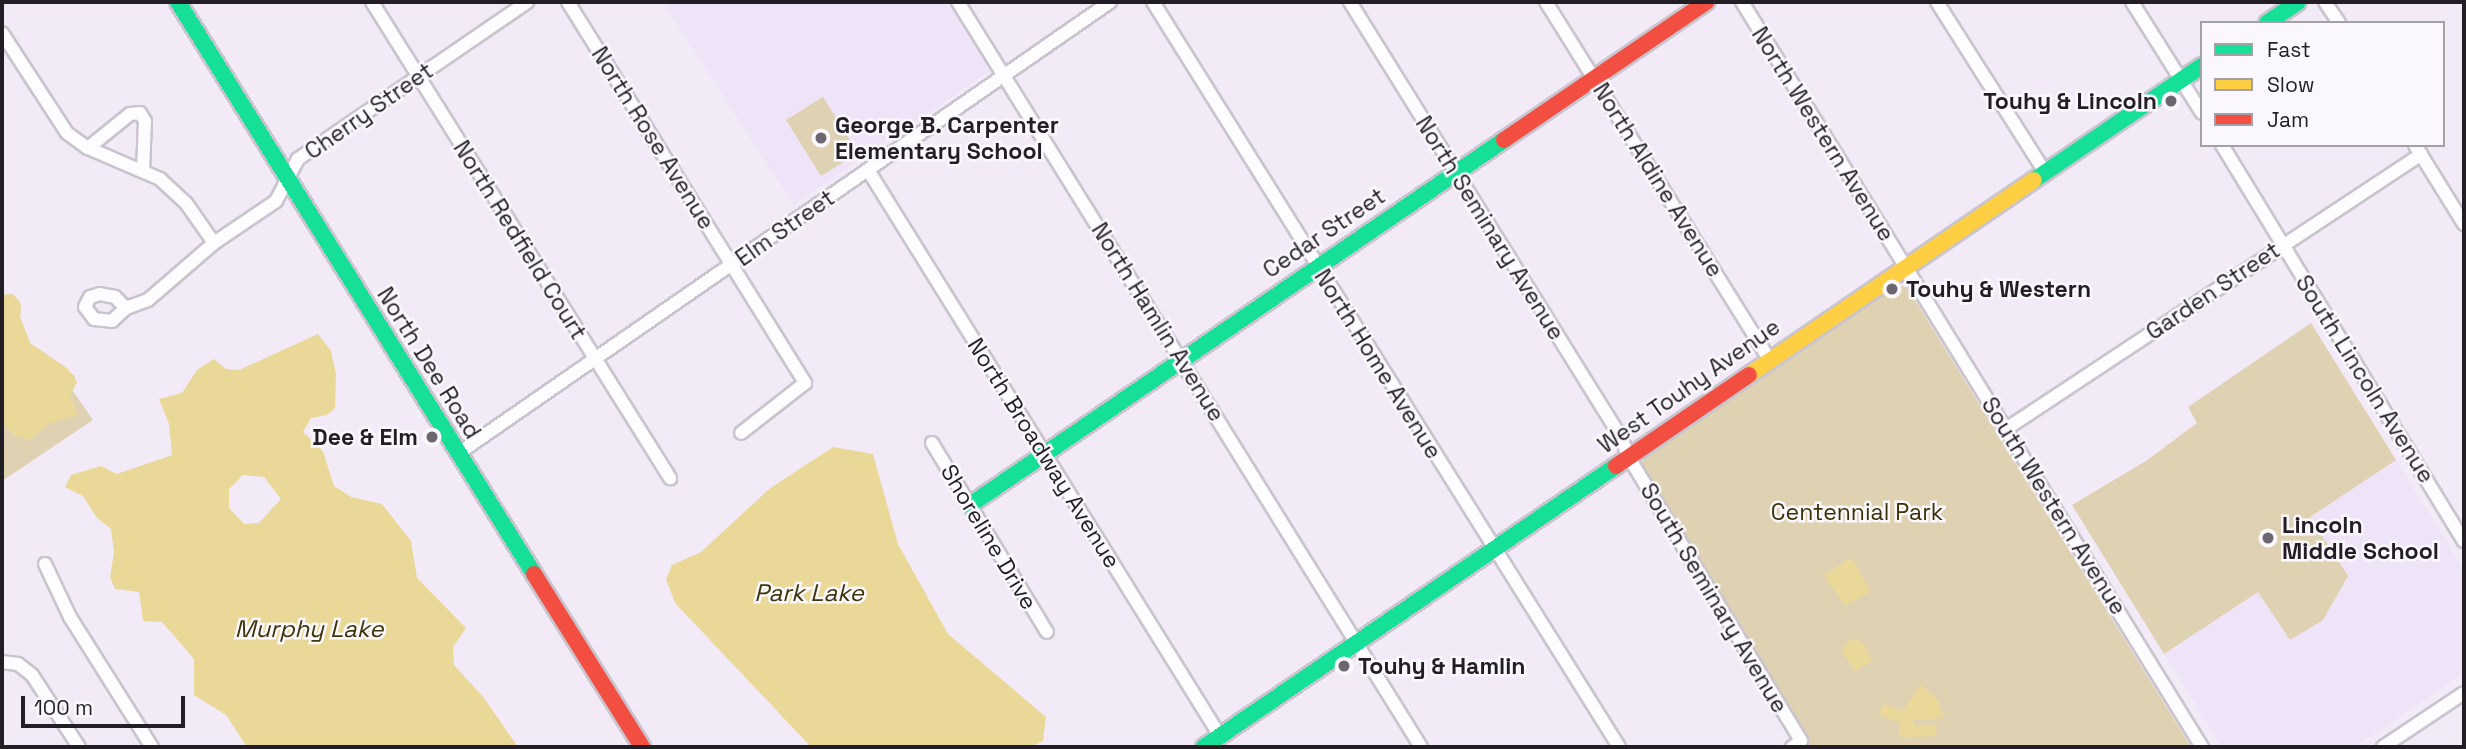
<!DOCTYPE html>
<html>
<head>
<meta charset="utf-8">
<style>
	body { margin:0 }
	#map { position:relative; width:2466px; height:749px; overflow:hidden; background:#f2ebf7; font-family:"Space Grotesk",sans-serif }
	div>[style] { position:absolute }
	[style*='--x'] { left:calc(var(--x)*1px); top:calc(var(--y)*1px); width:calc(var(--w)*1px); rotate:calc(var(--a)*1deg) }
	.built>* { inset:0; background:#efe3f8 }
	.green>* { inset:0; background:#dfd2b3 }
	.water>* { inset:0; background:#ead899 }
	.roads { filter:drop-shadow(2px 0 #c9c4cd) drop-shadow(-2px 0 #c9c4cd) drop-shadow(0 2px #c9c4cd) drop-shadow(0 -2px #c9c4cd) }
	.street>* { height:12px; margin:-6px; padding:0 6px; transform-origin:6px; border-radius:6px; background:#fdfcfe }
	.fast>* { height:16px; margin:-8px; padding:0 8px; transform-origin:8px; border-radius:8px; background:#16e098 }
	.slow>* { height:16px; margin:-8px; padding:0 8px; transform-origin:8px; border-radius:8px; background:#ffcf43 }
	.jam>* { height:16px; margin:-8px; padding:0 8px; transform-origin:8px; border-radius:8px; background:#f24e42 }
	.dots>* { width:19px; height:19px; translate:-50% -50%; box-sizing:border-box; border:4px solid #faf8fc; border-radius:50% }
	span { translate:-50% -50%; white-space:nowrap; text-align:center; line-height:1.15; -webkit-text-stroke:5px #faf8fc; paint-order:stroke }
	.poi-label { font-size:23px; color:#231e26; font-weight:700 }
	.right { translate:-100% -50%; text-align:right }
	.left { translate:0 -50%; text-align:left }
	.street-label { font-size:23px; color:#231e26 }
	.park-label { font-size:23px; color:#3a3006 }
	.water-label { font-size:24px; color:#3e340a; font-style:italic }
	.frame { position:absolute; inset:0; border:4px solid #231e26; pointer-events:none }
	.legend { position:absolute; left:2200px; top:21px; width:245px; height:126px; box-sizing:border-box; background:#faf8fc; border:2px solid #a4a1a6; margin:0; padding:9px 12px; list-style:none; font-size:21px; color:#231e26 }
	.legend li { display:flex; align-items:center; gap:14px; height:35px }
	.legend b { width:35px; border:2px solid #a4a1a6 }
	.scale { position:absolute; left:21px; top:696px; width:164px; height:32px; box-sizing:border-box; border:4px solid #231e26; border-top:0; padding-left:9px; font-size:21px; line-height:24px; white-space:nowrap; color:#231e26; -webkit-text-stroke:5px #faf8fc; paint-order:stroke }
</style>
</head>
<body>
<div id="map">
	<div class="built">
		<i style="clip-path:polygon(663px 2px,947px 2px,990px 71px,793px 205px)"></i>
		<i style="clip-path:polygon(2311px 323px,2464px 570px,2464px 673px,2355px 747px,2222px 747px,2072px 505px,2146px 461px,2197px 423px,2188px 407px)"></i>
	</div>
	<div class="green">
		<i style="clip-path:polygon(823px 97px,858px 153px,821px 176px,786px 120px)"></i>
		<i style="clip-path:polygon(1896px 285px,1907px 287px,2191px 747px,1808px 747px,1807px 735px,1641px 464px,1647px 455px)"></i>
		<i style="clip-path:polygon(13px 294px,21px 304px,20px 317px,30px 343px,75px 376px,73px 391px,93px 420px,2px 481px,2px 295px)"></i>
		<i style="clip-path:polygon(2311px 323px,2396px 460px,2310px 517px,2348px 576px,2323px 620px,2290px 640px,2258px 592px,2164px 654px,2072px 505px,2146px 461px,2197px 423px,2188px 407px)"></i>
	</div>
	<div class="water">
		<i style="clip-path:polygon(13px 294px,21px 304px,20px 317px,30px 343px,67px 368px,77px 382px,70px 396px,78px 415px,48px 424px,30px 440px,15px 436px,2px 423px,2px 295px)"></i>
		<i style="clip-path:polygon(evenodd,318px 334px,331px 351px,336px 374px,335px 408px,327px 415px,311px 418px,303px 432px,323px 451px,334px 486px,351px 497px,382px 504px,411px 541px,417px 578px,466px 628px,453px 647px,454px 665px,484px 698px,518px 747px,247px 747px,226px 715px,194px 695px,194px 659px,162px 622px,143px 621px,139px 592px,115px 589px,110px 577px,114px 552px,111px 529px,97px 518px,83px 496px,65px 487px,71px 475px,101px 466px,117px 474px,172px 455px,169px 424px,159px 399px,182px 393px,197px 370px,214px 359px,226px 369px,239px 370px,318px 334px,243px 475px,264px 477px,281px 499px,259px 523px,244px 524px,229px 508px,229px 489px,243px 475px)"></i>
		<i style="clip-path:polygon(833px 447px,873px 454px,898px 544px,948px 634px,1046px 717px,1043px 741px,1031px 747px,811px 747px,675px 603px,666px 579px,672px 565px,701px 552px,769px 489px)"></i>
		<i style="clip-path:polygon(1851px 558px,1871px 591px,1845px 606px,1824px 575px)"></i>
		<i style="clip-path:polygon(1856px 639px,1865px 646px,1872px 661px,1855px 671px,1842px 652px,1846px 642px)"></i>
		<i style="clip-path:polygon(1920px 684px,1938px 700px,1944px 718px,1914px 720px,1914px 726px,1937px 725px,1936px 736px,1899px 738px,1899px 722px,1879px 715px,1883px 704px,1903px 711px)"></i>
	</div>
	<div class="roads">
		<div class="street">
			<i style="--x:372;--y:2;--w:562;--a:57.95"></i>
			<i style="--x:568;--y:2;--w:449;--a:58.1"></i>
			<i style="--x:805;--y:383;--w:81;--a:142"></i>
			<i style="--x:958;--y:2;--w:877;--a:58.14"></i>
			<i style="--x:1153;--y:2;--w:879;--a:57.97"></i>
			<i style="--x:1350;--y:2;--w:515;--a:58.1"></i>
			<i style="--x:1622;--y:439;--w:18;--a:71"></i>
			<i style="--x:1628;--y:456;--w:333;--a:58.7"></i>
			<i style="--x:1801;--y:741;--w:11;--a:146"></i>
			<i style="--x:1546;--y:2;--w:421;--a:58"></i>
			<i style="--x:1742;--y:2;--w:876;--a:58.31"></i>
			<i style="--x:1937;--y:2;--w:201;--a:57.6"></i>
			<i style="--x:2132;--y:2;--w:131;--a:57.8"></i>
			<i style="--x:2325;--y:2;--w:25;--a:56"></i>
			<i style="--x:2;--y:33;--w:119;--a:57"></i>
			<i style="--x:67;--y:133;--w:26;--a:36"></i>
			<i style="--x:88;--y:148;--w:78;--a:23.3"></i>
			<i style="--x:160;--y:179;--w:35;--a:43"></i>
			<i style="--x:186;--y:203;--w:49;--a:55"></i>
			<i style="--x:2222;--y:145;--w:464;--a:58.6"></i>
			<i style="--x:2415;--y:145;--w:93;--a:58.2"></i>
			<i style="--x:88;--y:148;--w:54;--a:-39"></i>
			<i style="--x:130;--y:114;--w:10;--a:-6"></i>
			<i style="--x:140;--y:113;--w:9;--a:58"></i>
			<i style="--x:145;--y:121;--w:49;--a:92.3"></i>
			<i style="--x:868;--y:170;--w:667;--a:58.12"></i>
			<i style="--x:126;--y:308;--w:16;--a:-135"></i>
			<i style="--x:115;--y:297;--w:15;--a:-169"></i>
			<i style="--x:100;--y:294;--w:10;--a:163"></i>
			<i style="--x:90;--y:297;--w:11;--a:117"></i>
			<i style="--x:85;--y:307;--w:15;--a:53"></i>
			<i style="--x:94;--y:319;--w:18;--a:6"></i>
			<i style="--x:112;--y:321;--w:19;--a:-43"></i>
			<i style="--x:126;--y:308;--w:23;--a:-20"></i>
			<i style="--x:148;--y:300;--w:87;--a:-40.8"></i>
			<i style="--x:214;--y:243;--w:75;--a:-34.1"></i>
			<i style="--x:276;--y:201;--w:47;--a:-62.4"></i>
			<i style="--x:298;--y:159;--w:278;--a:-34.4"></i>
			<i style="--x:2006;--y:429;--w:498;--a:-33.5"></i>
			<i style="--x:932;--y:443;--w:221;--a:58.7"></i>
			<i style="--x:459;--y:453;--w:792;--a:-34.71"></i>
			<i style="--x:45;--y:564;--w:59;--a:64.7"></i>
			<i style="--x:70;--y:617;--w:154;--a:57.8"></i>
			<i style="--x:2;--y:662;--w:16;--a:7"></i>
			<i style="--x:18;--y:664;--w:18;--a:38"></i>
			<i style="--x:32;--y:675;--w:86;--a:56.9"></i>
			<i style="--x:2383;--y:747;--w:97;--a:-33.7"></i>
		</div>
		<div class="fast">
			<i style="--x:178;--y:2;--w:674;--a:58.1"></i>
			<i style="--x:2267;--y:23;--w:37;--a:-34"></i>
			<i style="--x:2034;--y:180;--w:203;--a:-34.2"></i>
			<i style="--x:970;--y:505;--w:647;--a:-34.35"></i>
			<i style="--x:1204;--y:747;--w:499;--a:-34.3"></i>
		</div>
		<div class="slow">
			<i style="--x:1749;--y:375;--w:345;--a:-34.4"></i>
		</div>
		<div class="jam">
			<i style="--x:1504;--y:140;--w:245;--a:-34.3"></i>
			<i style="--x:1616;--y:466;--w:161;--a:-34.4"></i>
			<i style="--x:534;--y:574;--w:204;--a:58"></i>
		</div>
	</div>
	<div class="dots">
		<i style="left:2171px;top:101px;background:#6b666f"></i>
		<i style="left:821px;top:138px;background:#6b666f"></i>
		<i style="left:1892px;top:289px;background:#6b666f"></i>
		<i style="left:432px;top:437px;background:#6b666f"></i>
		<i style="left:2268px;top:538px;background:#6b666f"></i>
		<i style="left:1344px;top:666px;background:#6b666f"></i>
	</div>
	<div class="poi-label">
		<span class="right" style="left:2157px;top:101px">Touhy &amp; Lincoln</span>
		<span class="left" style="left:835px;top:138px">George B. Carpenter<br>Elementary School</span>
		<span class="left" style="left:1906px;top:289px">Touhy &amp; Western</span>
		<span class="right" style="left:418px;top:437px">Dee &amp; Elm</span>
		<span class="left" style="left:2282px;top:538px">Lincoln<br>Middle School</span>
		<span class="left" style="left:1358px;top:666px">Touhy &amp; Hamlin</span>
	</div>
	<div class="street-label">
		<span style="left:369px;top:111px;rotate:-35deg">Cherry Street</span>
		<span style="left:1823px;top:134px;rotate:58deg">North Western Avenue</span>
		<span style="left:653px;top:138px;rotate:58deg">North Rose Avenue</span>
		<span style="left:1658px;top:180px;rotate:58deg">North Aldine Avenue</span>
		<span style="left:785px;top:228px;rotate:-35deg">Elm Street</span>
		<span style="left:1490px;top:228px;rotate:58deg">North Seminary Avenue</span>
		<span style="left:1324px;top:233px;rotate:-34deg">Cedar Street</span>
		<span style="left:520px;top:240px;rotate:58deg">North Redfield Court</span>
		<span style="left:2213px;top:291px;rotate:-34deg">Garden Street</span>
		<span style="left:1158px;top:322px;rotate:58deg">North Hamlin Avenue</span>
		<span style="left:429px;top:363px;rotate:58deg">North Dee Road</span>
		<span style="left:1378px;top:364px;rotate:58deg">North Home Avenue</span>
		<span style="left:2365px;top:379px;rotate:58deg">South Lincoln Avenue</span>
		<span style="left:1689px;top:386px;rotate:-35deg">West Touhy Avenue</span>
		<span style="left:1044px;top:453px;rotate:58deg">North Broadway Avenue</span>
		<span style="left:2054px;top:506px;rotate:58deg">South Western Avenue</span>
		<span style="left:989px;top:537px;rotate:59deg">Shoreline Drive</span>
		<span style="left:1714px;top:598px;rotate:59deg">South Seminary Avenue</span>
	</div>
	<div class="park-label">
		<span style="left:1857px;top:512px">Centennial Park</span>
	</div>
	<div class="water-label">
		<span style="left:809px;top:593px">Park Lake</span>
		<span style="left:309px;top:629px">Murphy Lake</span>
	</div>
	<div class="frame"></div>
	<ul class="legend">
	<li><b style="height:9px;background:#16e098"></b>Fast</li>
	<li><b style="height:9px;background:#ffcf43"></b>Slow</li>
	<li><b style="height:9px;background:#f24e42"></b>Jam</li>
	</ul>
	<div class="scale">100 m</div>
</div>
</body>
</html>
